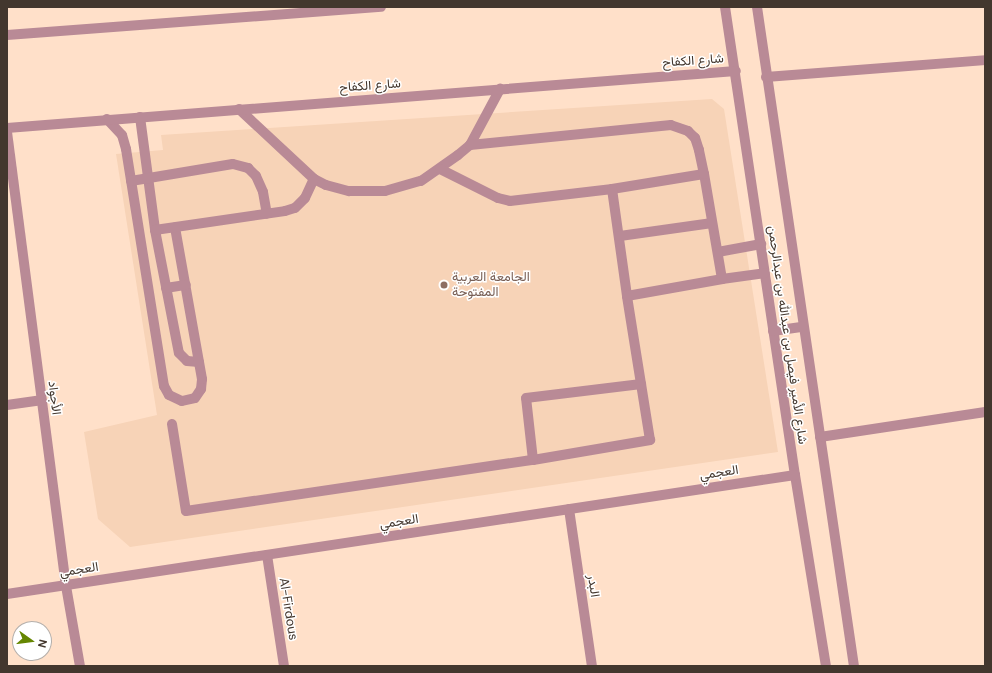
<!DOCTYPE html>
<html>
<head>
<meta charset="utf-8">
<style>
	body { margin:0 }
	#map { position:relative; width:992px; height:673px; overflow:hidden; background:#ffe0c9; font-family:"DM Sans",Vazirmatn,sans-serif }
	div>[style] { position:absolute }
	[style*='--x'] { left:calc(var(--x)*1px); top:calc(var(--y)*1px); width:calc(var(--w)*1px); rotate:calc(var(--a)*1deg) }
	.built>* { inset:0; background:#f7d3b7 }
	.minor>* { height:10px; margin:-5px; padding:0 5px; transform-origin:5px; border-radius:5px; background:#b98a96 }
	.dots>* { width:11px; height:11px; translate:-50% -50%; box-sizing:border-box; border:2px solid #fff; border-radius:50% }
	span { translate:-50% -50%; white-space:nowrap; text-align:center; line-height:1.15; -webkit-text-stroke:3px #fff; paint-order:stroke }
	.street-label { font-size:13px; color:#43372e }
	.education-label { font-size:13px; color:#785e54 }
	.left { translate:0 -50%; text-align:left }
	.frame { position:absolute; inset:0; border:8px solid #43372e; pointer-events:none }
	.north { position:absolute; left:12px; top:621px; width:40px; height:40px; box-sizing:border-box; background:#fff; border:1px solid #b4afab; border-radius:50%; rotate:104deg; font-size:11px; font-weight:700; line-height:16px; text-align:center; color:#43372e }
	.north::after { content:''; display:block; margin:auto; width:14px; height:18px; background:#658601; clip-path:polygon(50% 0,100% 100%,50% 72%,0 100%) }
</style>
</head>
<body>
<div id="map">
	<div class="built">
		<i style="clip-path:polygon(712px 99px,724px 109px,778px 452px,130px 547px,98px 519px,84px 432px,157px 415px,116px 154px,163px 150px,161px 135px)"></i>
	</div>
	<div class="minor">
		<i style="--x:725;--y:7;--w:473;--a:81.5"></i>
		<i style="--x:795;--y:475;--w:193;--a:80.8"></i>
		<i style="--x:757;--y:7;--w:666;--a:81.63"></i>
		<i style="--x:7;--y:35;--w:375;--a:-4.3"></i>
		<i style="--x:766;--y:77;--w:220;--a:-4.4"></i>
		<i style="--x:239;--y:109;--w:103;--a:43"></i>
		<i style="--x:314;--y:179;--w:13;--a:27"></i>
		<i style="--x:326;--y:185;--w:24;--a:15"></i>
		<i style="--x:349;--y:191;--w:36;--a:0"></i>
		<i style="--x:385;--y:191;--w:37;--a:-16"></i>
		<i style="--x:421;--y:181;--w:45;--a:-35.1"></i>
		<i style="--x:458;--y:155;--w:16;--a:-40"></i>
		<i style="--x:470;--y:145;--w:64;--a:-61.8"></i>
		<i style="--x:140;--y:117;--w:114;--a:82.4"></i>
		<i style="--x:155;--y:230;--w:125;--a:79"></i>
		<i style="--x:179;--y:353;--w:11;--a:45"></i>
		<i style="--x:187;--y:361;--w:12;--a:5"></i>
		<i style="--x:107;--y:119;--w:22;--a:47"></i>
		<i style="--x:122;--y:135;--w:15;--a:74"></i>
		<i style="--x:126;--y:149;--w:240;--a:80.9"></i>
		<i style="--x:164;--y:386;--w:10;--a:61"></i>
		<i style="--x:169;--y:395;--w:14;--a:25"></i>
		<i style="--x:182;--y:401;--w:13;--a:-13"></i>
		<i style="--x:195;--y:398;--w:11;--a:-56"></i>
		<i style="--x:201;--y:389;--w:10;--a:-84"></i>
		<i style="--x:202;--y:379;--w:154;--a:-100.1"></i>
		<i style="--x:7;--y:128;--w:731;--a:-4.47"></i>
		<i style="--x:7;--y:132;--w:458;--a:82.6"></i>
		<i style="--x:66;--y:586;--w:81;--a:80.1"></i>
		<i style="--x:440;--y:169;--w:65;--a:26.6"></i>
		<i style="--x:498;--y:198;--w:12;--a:14"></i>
		<i style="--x:510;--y:201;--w:103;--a:-6.7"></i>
		<i style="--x:612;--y:189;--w:93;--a:-9.3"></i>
		<i style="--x:131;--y:181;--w:103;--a:-9.5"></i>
		<i style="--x:233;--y:164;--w:16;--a:15"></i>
		<i style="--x:248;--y:168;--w:11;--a:45"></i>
		<i style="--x:256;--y:176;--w:17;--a:66"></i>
		<i style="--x:263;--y:192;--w:22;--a:80"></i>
		<i style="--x:612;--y:189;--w:108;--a:82"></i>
		<i style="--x:155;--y:230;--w:131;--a:-8.3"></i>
		<i style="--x:285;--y:211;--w:10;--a:-17"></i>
		<i style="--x:295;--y:208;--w:14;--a:-45"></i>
		<i style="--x:305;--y:198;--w:21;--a:-65"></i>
		<i style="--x:620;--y:236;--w:93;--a:-8"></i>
		<i style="--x:718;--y:252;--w:44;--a:-10.5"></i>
		<i style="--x:722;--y:279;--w:43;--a:-7.9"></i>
		<i style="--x:166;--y:288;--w:20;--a:-9"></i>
		<i style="--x:773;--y:331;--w:30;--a:-8"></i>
		<i style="--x:7;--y:405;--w:34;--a:-8"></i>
		<i style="--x:172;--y:424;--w:88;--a:80.9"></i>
		<i style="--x:186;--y:511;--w:351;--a:-8.4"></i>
		<i style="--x:533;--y:460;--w:119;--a:-9.7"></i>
		<i style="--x:650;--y:440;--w:146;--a:-99.1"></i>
		<i style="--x:627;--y:296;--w:97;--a:-10.1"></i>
		<i style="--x:722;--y:279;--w:107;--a:-99.7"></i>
		<i style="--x:704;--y:174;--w:25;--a:-102"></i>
		<i style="--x:699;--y:150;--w:13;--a:-108"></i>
		<i style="--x:695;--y:138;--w:10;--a:-135"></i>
		<i style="--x:688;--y:131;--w:18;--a:-161"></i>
		<i style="--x:671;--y:125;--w:202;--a:174.3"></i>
		<i style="--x:820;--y:437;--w:167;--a:-8.6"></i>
		<i style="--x:533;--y:460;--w:62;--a:-96.4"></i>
		<i style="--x:526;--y:398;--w:116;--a:-6.9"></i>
		<i style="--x:569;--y:509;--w:159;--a:81.7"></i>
		<i style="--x:267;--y:555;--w:112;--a:81.3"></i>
		<i style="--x:7;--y:594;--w:797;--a:-8.59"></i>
	</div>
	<div class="dots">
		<i style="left:444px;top:285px;background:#8d6e63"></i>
	</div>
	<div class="street-label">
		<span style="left:693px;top:61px;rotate:-4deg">شارع الكفاح</span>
		<span style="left:370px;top:86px;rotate:-4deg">شارع الكفاح</span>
		<span style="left:787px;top:335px;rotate:82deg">شارع الأمير فيصل بن عبدالله بن عبدالرحمن</span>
		<span style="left:54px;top:398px;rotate:83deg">الأجواد</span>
		<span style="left:719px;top:473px;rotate:-9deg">العجمي</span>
		<span style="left:399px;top:522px;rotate:-9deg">العجمي</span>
		<span style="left:79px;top:570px;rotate:-9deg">العجمي</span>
		<span style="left:593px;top:586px;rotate:82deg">البدر</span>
		<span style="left:288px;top:609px;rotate:81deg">Al-Firdous</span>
	</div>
	<div class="education-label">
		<span class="left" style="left:452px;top:285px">الجامعة العربية<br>المفتوحة</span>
	</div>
	<div class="frame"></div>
	<div class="north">N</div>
</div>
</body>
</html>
